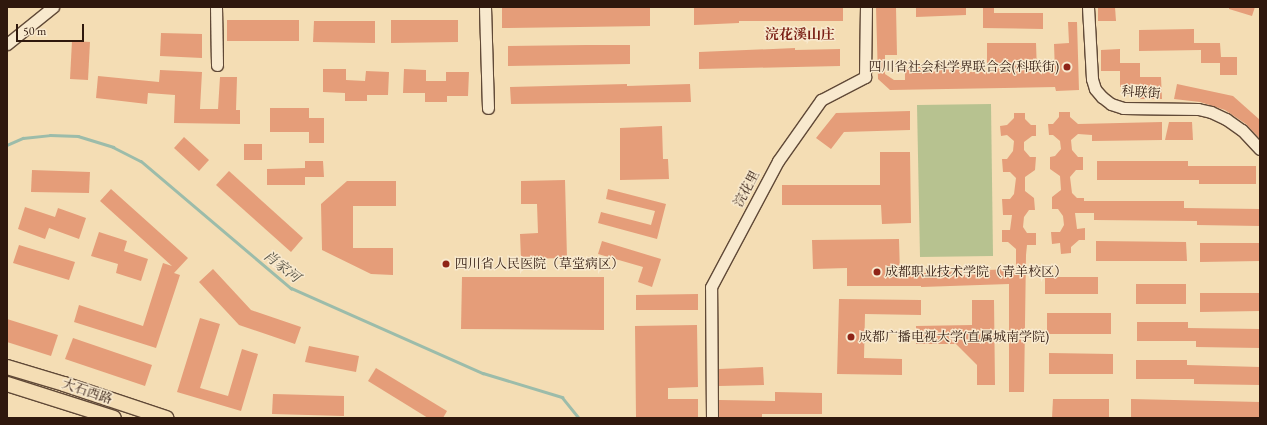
<!DOCTYPE html>
<html>
<head>
<meta charset="utf-8">
<style>
	body { margin:0 }
	#map { position:relative; width:1267px; height:425px; overflow:hidden; background:#f4ddb4; font-family:"EB Garamond","Noto Serif SC",serif }
	div>[style] { position:absolute }
	[style*='--x'] { left:calc(var(--x)*1px); top:calc(var(--y)*1px); width:calc(var(--w)*1px); rotate:calc(var(--a)*1deg) }
	.green>* { inset:0; background:#b7c290 }
	.stream>* { height:2.5px; margin:-1.25px; padding:0 1.25px; transform-origin:1.25px; border-radius:1.25px; background:#9cbcaa }
	.building>* { inset:0; background:#e59d79 }
	.roads { filter:drop-shadow(1px 0 #604937) drop-shadow(-1px 0 #604937) drop-shadow(0 1px #604937) drop-shadow(0 -1px #604937) }
	.minor>* { height:11px; margin:-5.5px; padding:0 5.5px; transform-origin:5.5px; border-radius:5.5px; background:#f8e9ce }
	.major>* { height:14px; margin:-7px; padding:0 7px; transform-origin:7px; border-radius:7px; background:#f4ddb4 }
	.dots>* { width:11px; height:11px; translate:-50% -50%; box-sizing:border-box; border:2px solid #f8e9ce; border-radius:50% }
	span { translate:-50% -50%; white-space:nowrap; text-align:center; line-height:1.15; -webkit-text-stroke:3px #f8e9ce; paint-order:stroke }
	.poi-label { font-size:13px; color:#2f180d }
	.right { translate:-100% -50%; text-align:right }
	.left { translate:0 -50%; text-align:left }
	.street-label { font-size:13px; color:#2f180d }
	.neighbourhood-label { font-size:14px; color:#7a1f14; font-weight:700 }
	.water-label { font-size:14px; color:#555144; font-style:italic }
	.frame { position:absolute; inset:0; border:8px solid #2f180d; pointer-events:none }
	.scale { position:absolute; left:16px; top:24px; width:68px; height:18px; box-sizing:border-box; border:2px solid #2f180d; border-top:0; padding-left:5px; font-size:12px; line-height:14px; white-space:nowrap; color:#2f180d; -webkit-text-stroke:3px #f8e9ce; paint-order:stroke }
</style>
</head>
<body>
<div id="map">
	<div class="green">
		<i style="clip-path:polygon(991px 104px,993px 256px,920px 257px,917px 105px)"></i>
	</div>
	<div class="stream">
		<i style="--x:7;--y:145;--w:17;--a:-24"></i>
		<i style="--x:23;--y:138;--w:27;--a:-6"></i>
		<i style="--x:50;--y:135;--w:28;--a:2"></i>
		<i style="--x:78;--y:136;--w:37;--a:17"></i>
		<i style="--x:113;--y:147;--w:31;--a:27"></i>
		<i style="--x:141;--y:161;--w:197;--a:40.3"></i>
		<i style="--x:291;--y:288;--w:210;--a:23.9"></i>
		<i style="--x:483;--y:373;--w:83;--a:16.9"></i>
		<i style="--x:562;--y:397;--w:27;--a:51"></i>
	</div>
	<div class="building">
		<i style="clip-path:polygon(527px 7px,650px 7px,650px 26px,502px 28px,502px 8px,527px 8px)"></i>
		<i style="clip-path:polygon(694px 7px,843px 7px,843px 21px,739px 21px,739px 23px,694px 25px)"></i>
		<i style="clip-path:polygon(876px 7px,896px 7px,897px 55px,885px 55px,885px 74px,894px 80px,905px 80px,905px 67px,964px 66px,964px 72px,987px 72px,987px 43px,1036px 43px,1037px 72px,1055px 72px,1054px 44px,1069px 43px,1068px 22px,1077px 22px,1079px 90px,1056px 91px,1055px 87px,890px 90px,878px 79px)"></i>
		<i style="clip-path:polygon(916px 7px,966px 7px,966px 15px,916px 17px)"></i>
		<i style="clip-path:polygon(983px 7px,994px 7px,994px 13px,1043px 13px,1043px 29px,983px 28px)"></i>
		<i style="clip-path:polygon(1098px 7px,1115px 7px,1116px 21px,1098px 21px)"></i>
		<i style="clip-path:polygon(1229px 7px,1255px 7px,1252px 16px,1229px 9px)"></i>
		<i style="clip-path:polygon(227px 20px,299px 20px,299px 41px,227px 41px)"></i>
		<i style="clip-path:polygon(391px 20px,458px 20px,458px 42px,391px 43px)"></i>
		<i style="clip-path:polygon(314px 21px,375px 21px,375px 43px,313px 42px)"></i>
		<i style="clip-path:polygon(1194px 29px,1194px 43px,1220px 43px,1221px 57px,1237px 57px,1237px 75px,1220px 75px,1220px 63px,1201px 63px,1201px 50px,1139px 51px,1139px 30px)"></i>
		<i style="clip-path:polygon(161px 33px,202px 34px,202px 58px,160px 56px)"></i>
		<i style="clip-path:polygon(72px 41px,90px 42px,88px 80px,70px 79px)"></i>
		<i style="clip-path:polygon(586px 45px,630px 45px,630px 64px,508px 66px,508px 46px)"></i>
		<i style="clip-path:polygon(795px 48px,795px 50px,840px 49px,840px 66px,699px 69px,699px 52px)"></i>
		<i style="clip-path:polygon(1120px 49px,1120px 63px,1140px 63px,1140px 77px,1161px 77px,1162px 99px,1138px 99px,1138px 87px,1120px 87px,1120px 71px,1101px 71px,1101px 50px)"></i>
		<i style="clip-path:polygon(323px 69px,346px 69px,346px 80px,365px 81px,366px 71px,389px 72px,388px 95px,367px 95px,367px 101px,345px 101px,345px 93px,323px 92px)"></i>
		<i style="clip-path:polygon(404px 69px,426px 70px,426px 81px,446px 81px,446px 72px,469px 72px,468px 96px,447px 96px,447px 102px,425px 102px,425px 93px,403px 93px)"></i>
		<i style="clip-path:polygon(160px 70px,202px 72px,200px 109px,218px 109px,220px 77px,237px 77px,236px 110px,240px 110px,240px 124px,174px 123px,175px 95px,148px 93px,147px 104px,96px 98px,98px 76px,159px 82px)"></i>
		<i style="clip-path:polygon(627px 84px,627px 86px,690px 84px,691px 102px,511px 104px,510px 87px)"></i>
		<i style="clip-path:polygon(1177px 84px,1233px 96px,1260px 120px,1260px 139px,1246px 124px,1225px 110px,1200px 102px,1174px 99px)"></i>
		<i style="clip-path:polygon(270px 108px,309px 108px,309px 118px,324px 118px,324px 143px,309px 143px,309px 132px,270px 132px)"></i>
		<i style="clip-path:polygon(910px 111px,910px 130px,844px 132px,831px 149px,816px 138px,836px 113px)"></i>
		<i style="clip-path:polygon(1059px 112px,1070px 112px,1070px 117px,1078px 124px,1162px 122px,1162px 140px,1092px 141px,1092px 135px,1078px 134px,1071px 140px,1072px 150px,1078px 157px,1083px 157px,1083px 170px,1076px 170px,1070px 177px,1072px 193px,1077px 198px,1084px 198px,1084px 201px,1184px 201px,1184px 208px,1260px 209px,1260px 226px,1197px 225px,1197px 221px,1094px 220px,1094px 213px,1075px 213px,1077px 229px,1085px 228px,1085px 240px,1079px 240px,1071px 247px,1071px 253px,1061px 254px,1060px 243px,1052px 244px,1051px 232px,1060px 232px,1064px 225px,1063px 216px,1058px 209px,1052px 209px,1052px 197px,1061px 190px,1060px 176px,1050px 169px,1050px 157px,1055px 156px,1061px 149px,1060px 141px,1053px 135px,1049px 135px,1048px 124px,1053px 124px,1059px 117px)"></i>
		<i style="clip-path:polygon(1014px 113px,1025px 113px,1025px 119px,1031px 125px,1036px 125px,1036px 136px,1032px 136px,1024px 142px,1024px 150px,1030px 157px,1036px 157px,1035px 170px,1025px 177px,1025px 191px,1034px 198px,1035px 210px,1029px 210px,1024px 217px,1023px 227px,1027px 233px,1036px 233px,1036px 245px,1027px 245px,1026px 255px,1024px 392px,1009px 392px,1009px 284px,921px 287px,921px 286px,847px 286px,847px 268px,813px 269px,812px 240px,899px 239px,900px 274px,1010px 269px,1010px 267px,1016px 267px,1016px 249px,1008px 242px,1002px 242px,1002px 230px,1010px 230px,1012px 215px,1003px 215px,1002px 199px,1010px 199px,1014px 194px,1016px 178px,1010px 172px,1003px 172px,1002px 159px,1007px 159px,1013px 151px,1014px 141px,1007px 135px,1001px 136px,1000px 126px,1007px 125px,1014px 118px)"></i>
		<i style="clip-path:polygon(1169px 122px,1192px 122px,1193px 140px,1165px 140px)"></i>
		<i style="clip-path:polygon(662px 126px,663px 159px,668px 159px,669px 179px,620px 180px,620px 128px)"></i>
		<i style="clip-path:polygon(184px 137px,209px 160px,199px 171px,174px 148px)"></i>
		<i style="clip-path:polygon(244px 144px,262px 144px,262px 160px,244px 160px)"></i>
		<i style="clip-path:polygon(880px 152px,910px 152px,911px 223px,882px 224px,881px 205px,782px 205px,782px 185px,880px 185px)"></i>
		<i style="clip-path:polygon(305px 161px,323px 161px,324px 177px,305px 177px,305px 185px,267px 185px,267px 169px,305px 168px)"></i>
		<i style="clip-path:polygon(1097px 161px,1188px 161px,1188px 166px,1256px 166px,1256px 184px,1199px 184px,1199px 180px,1097px 180px)"></i>
		<i style="clip-path:polygon(32px 170px,90px 172px,89px 193px,31px 192px)"></i>
		<i style="clip-path:polygon(229px 171px,303px 238px,291px 252px,216px 185px)"></i>
		<i style="clip-path:polygon(565px 180px,567px 258px,521px 259px,520px 234px,538px 233px,537px 204px,521px 204px,521px 181px)"></i>
		<i style="clip-path:polygon(347px 181px,396px 181px,396px 206px,353px 206px,353px 248px,393px 248px,393px 275px,371px 274px,322px 250px,321px 204px)"></i>
		<i style="clip-path:polygon(111px 189px,188px 258px,174px 273px,180px 275px,156px 348px,74px 322px,79px 305px,143px 326px,163px 263px,172px 266px,100px 201px)"></i>
		<i style="clip-path:polygon(608px 189px,666px 204px,657px 239px,598px 223px,601px 212px,651px 225px,655px 211px,606px 199px)"></i>
		<i style="clip-path:polygon(25px 207px,55px 217px,58px 208px,86px 218px,79px 239px,49px 228px,45px 239px,18px 229px)"></i>
		<i style="clip-path:polygon(99px 232px,127px 241px,124px 251px,148px 259px,141px 281px,116px 273px,118px 264px,91px 256px)"></i>
		<i style="clip-path:polygon(602px 241px,661px 259px,652px 287px,638px 282px,643px 267px,598px 254px)"></i>
		<i style="clip-path:polygon(1096px 241px,1186px 242px,1187px 261px,1096px 261px)"></i>
		<i style="clip-path:polygon(1200px 243px,1260px 243px,1260px 261px,1200px 262px)"></i>
		<i style="clip-path:polygon(19px 245px,75px 262px,69px 280px,13px 263px)"></i>
		<i style="clip-path:polygon(213px 269px,251px 310px,301px 327px,295px 344px,239px 325px,199px 282px)"></i>
		<i style="clip-path:polygon(462px 277px,604px 277px,604px 330px,461px 329px)"></i>
		<i style="clip-path:polygon(1045px 277px,1098px 277px,1098px 294px,1045px 294px)"></i>
		<i style="clip-path:polygon(1136px 284px,1186px 284px,1186px 304px,1136px 304px)"></i>
		<i style="clip-path:polygon(1200px 293px,1260px 293px,1260px 311px,1200px 312px)"></i>
		<i style="clip-path:polygon(698px 294px,698px 310px,636px 310px,636px 295px)"></i>
		<i style="clip-path:polygon(839px 299px,921px 300px,921px 315px,865px 314px,864px 358px,902px 359px,902px 375px,837px 374px)"></i>
		<i style="clip-path:polygon(972px 300px,994px 300px,995px 385px,977px 385px,977px 365px,956px 344px,916px 344px,916px 326px,972px 325px)"></i>
		<i style="clip-path:polygon(1047px 313px,1111px 313px,1111px 334px,1047px 334px)"></i>
		<i style="clip-path:polygon(200px 318px,220px 324px,200px 388px,228px 396px,242px 349px,258px 354px,241px 411px,177px 392px)"></i>
		<i style="clip-path:polygon(7px 319px,58px 335px,51px 356px,7px 342px)"></i>
		<i style="clip-path:polygon(1137px 322px,1188px 322px,1188px 328px,1260px 329px,1260px 348px,1196px 347px,1196px 341px,1137px 341px)"></i>
		<i style="clip-path:polygon(697px 325px,698px 387px,668px 388px,668px 399px,698px 399px,698px 418px,636px 418px,635px 326px)"></i>
		<i style="clip-path:polygon(73px 338px,152px 365px,145px 386px,65px 359px)"></i>
		<i style="clip-path:polygon(309px 346px,359px 356px,356px 372px,305px 362px)"></i>
		<i style="clip-path:polygon(1049px 353px,1113px 354px,1113px 374px,1049px 374px)"></i>
		<i style="clip-path:polygon(1136px 360px,1187px 360px,1187px 365px,1260px 367px,1260px 385px,1194px 384px,1194px 379px,1136px 379px)"></i>
		<i style="clip-path:polygon(763px 367px,764px 385px,719px 386px,719px 369px)"></i>
		<i style="clip-path:polygon(376px 368px,447px 411px,443px 418px,428px 418px,368px 381px)"></i>
		<i style="clip-path:polygon(775px 392px,822px 393px,822px 414px,762px 414px,762px 418px,719px 418px,719px 400px,775px 401px)"></i>
		<i style="clip-path:polygon(273px 394px,344px 396px,344px 416px,272px 414px)"></i>
		<i style="clip-path:polygon(1053px 399px,1109px 399px,1109px 418px,1052px 418px)"></i>
		<i style="clip-path:polygon(1131px 399px,1260px 402px,1260px 418px,1131px 418px)"></i>
	</div>
	<div class="roads">
		<div class="minor">
			<i style="--x:216;--y:7;--w:58;--a:89"></i>
			<i style="--x:485;--y:7;--w:101;--a:88.3"></i>
			<i style="--x:1088;--y:7;--w:72;--a:86.8"></i>
			<i style="--x:1092;--y:79;--w:10;--a:73"></i>
			<i style="--x:1095;--y:89;--w:11;--a:49"></i>
			<i style="--x:1102;--y:97;--w:11;--a:38"></i>
			<i style="--x:1111;--y:104;--w:13;--a:18"></i>
			<i style="--x:1123;--y:108;--w:75;--a:0.8"></i>
			<i style="--x:1198;--y:109;--w:13;--a:13"></i>
			<i style="--x:1211;--y:112;--w:17;--a:25"></i>
			<i style="--x:1226;--y:119;--w:19;--a:35"></i>
			<i style="--x:1242;--y:130;--w:26;--a:47"></i>
			<i style="--x:7;--y:44;--w:59;--a:-38.8"></i>
			<i style="--x:712;--y:418;--w:131;--a:-90.4"></i>
			<i style="--x:711;--y:287;--w:143;--a:-62"></i>
			<i style="--x:778;--y:161;--w:75;--a:-54.8"></i>
			<i style="--x:821;--y:100;--w:50;--a:-27.6"></i>
			<i style="--x:865;--y:77;--w:70;--a:-89.2"></i>
		</div>
		<div class="major">
			<i style="--x:7;--y:367;--w:59;--a:16.6"></i>
			<i style="--x:64;--y:384;--w:108;--a:18.4"></i>
			<i style="--x:7;--y:384;--w:112;--a:17.6"></i>
		</div>
	</div>
	<div class="dots">
		<i style="left:1067px;top:67px;background:#8f2418"></i>
		<i style="left:446px;top:264px;background:#8f2418"></i>
		<i style="left:877px;top:272px;background:#8f2418"></i>
		<i style="left:851px;top:337px;background:#8f2418"></i>
	</div>
	<div class="poi-label">
		<span class="right" style="left:1059px;top:67px">四川省社会科学界联合会(科联街)</span>
		<span class="left" style="left:455px;top:264px">四川省人民医院（草堂病区）</span>
		<span class="left" style="left:885px;top:272px">成都职业技术学院（青羊校区）</span>
		<span class="left" style="left:859px;top:337px">成都广播电视大学(直属城南学院)</span>
	</div>
	<div class="street-label">
		<span style="left:1141px;top:93px;rotate:4deg">科联街</span>
		<span style="left:747px;top:189px;rotate:-62deg">浣花里</span>
		<span style="left:87px;top:392px;rotate:19deg">大石西路</span>
	</div>
	<div class="neighbourhood-label">
		<span style="left:800px;top:34px">浣花溪山庄</span>
	</div>
	<div class="water-label">
		<span style="left:282px;top:266px;rotate:38deg">肖家河</span>
	</div>
	<div class="frame"></div>
	<div class="scale">50 m</div>
</div>
</body>
</html>
